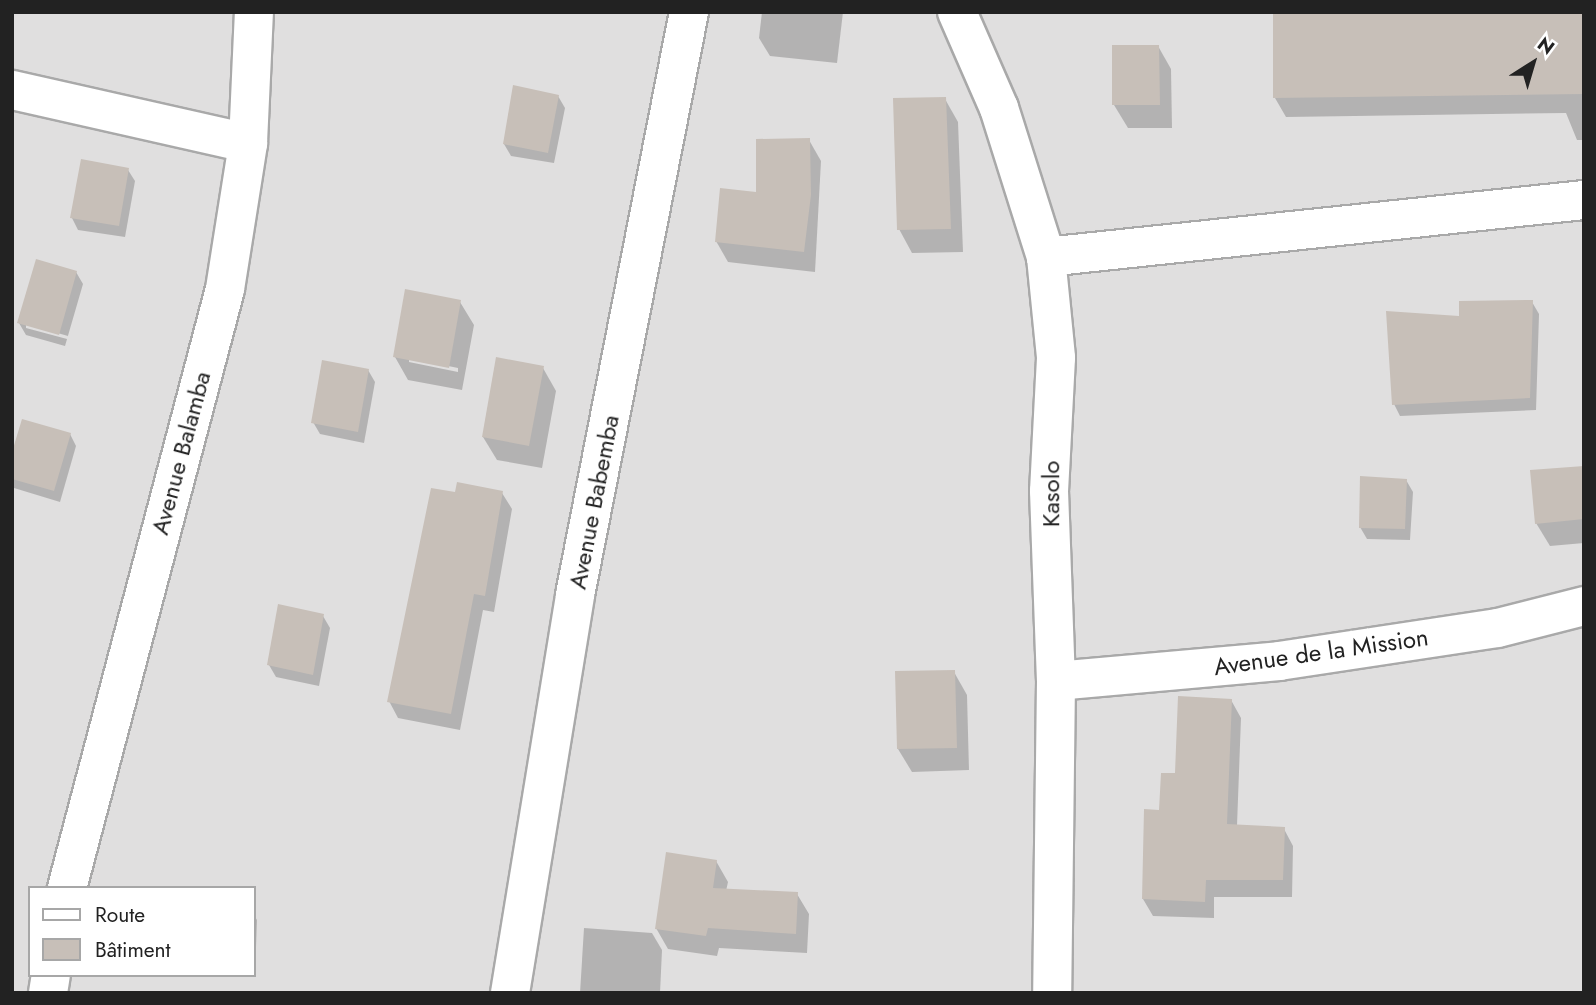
<!DOCTYPE html>
<html>
<head>
<meta charset="utf-8">
<style>
	body { margin:0 }
	#map { position:relative; width:1596px; height:1005px; overflow:hidden; background:#f2efe9; font-family:Jost,sans-serif }
	div>[style] { position:absolute }
	[style*='--x'] { left:calc(var(--x)*1px); top:calc(var(--y)*1px); width:calc(var(--w)*1px); rotate:calc(var(--a)*1deg) }
	.residential>* { inset:0; background:#e0dfdf }
	.shadow>* { inset:0; background:#0003 }
	.building>* { inset:0; background:#c7bfb8 }
	.roads { filter:drop-shadow(2px 0 #a9a9a9) drop-shadow(-2px 0 #a9a9a9) drop-shadow(0 2px #a9a9a9) drop-shadow(0 -2px #a9a9a9) }
	.street>* { height:38px; margin:-19px; padding:0 19px; transform-origin:19px; border-radius:19px; background:#fff }
	span { translate:-50% -50%; white-space:nowrap; text-align:center; line-height:1.15; -webkit-text-stroke:5px #fff; paint-order:stroke }
	.street-label { font-size:24px; color:#222 }
	.frame { position:absolute; inset:0; border:14px solid #222; pointer-events:none }
	.legend { position:absolute; left:28px; top:886px; width:228px; height:91px; box-sizing:border-box; background:#fff; border:2px solid #a7a7a7; margin:0; padding:9px 12px; list-style:none; font-size:21px; color:#222 }
	.legend li { display:flex; align-items:center; gap:14px; height:35px }
	.legend b { width:35px; border:2px solid #a7a7a7 }
	.north { position:absolute; left:1498px; top:28px; width:70px; height:70px; -webkit-text-stroke:5px #fff; paint-order:stroke; rotate:37deg; font-size:19px; font-weight:700; line-height:28px; text-align:center; color:#222 }
	.north::after { content:''; display:block; margin:auto; width:24px; height:32px; background:#222; clip-path:polygon(50% 0,100% 100%,50% 72%,0 100%) }
</style>
</head>
<body>
<div id="map">
	<div class="residential">
		<i style="clip-path:polygon(evenodd,12px 12px,1584px 12px,1584px 993px,12px 993px,12px 12px,30px 888px,254px 888px,254px 975px,30px 975px,30px 888px)"></i>
	</div>
	<div class="shadow">
		<i style="clip-path:polygon(762px 12px,843px 12px,837px 63px,770px 56px,759px 38px)"></i>
		<i style="clip-path:polygon(1584px 12px,1584px 140px,1577px 140px,1566px 113px,1286px 117px,1275px 98px)"></i>
		<i style="clip-path:polygon(1158px 46px,1171px 69px,1172px 128px,1128px 128px,1114px 105px)"></i>
		<i style="clip-path:polygon(558px 96px,565px 108px,554px 163px,511px 156px,504px 144px)"></i>
		<i style="clip-path:polygon(945px 99px,958px 122px,963px 252px,912px 253px,899px 229px)"></i>
		<i style="clip-path:polygon(809px 140px,821px 161px,815px 272px,728px 262px,716px 241px)"></i>
		<i style="clip-path:polygon(128px 170px,135px 181px,125px 237px,78px 230px,72px 218px)"></i>
		<i style="clip-path:polygon(evenodd,76px 272px,83px 284px,65px 346px,26px 335px,19px 323px,76px 272px,26px 324px,68px 336px,67px 339px,26px 328px,26px 324px)"></i>
		<i style="clip-path:polygon(evenodd,460px 302px,474px 325px,462px 390px,408px 380px,395px 357px,460px 302px,409px 358px,458px 368px,458px 372px,409px 362px,409px 358px)"></i>
		<i style="clip-path:polygon(1532px 302px,1539px 314px,1536px 410px,1400px 416px,1394px 404px,1461px 318px)"></i>
		<i style="clip-path:polygon(543px 368px,556px 391px,542px 468px,497px 460px,483px 437px)"></i>
		<i style="clip-path:polygon(368px 370px,375px 382px,364px 443px,320px 434px,313px 422px)"></i>
		<i style="clip-path:polygon(70px 434px,76px 446px,60px 502px,14px 488px,12px 458px)"></i>
		<i style="clip-path:polygon(1584px 467px,1584px 543px,1550px 546px,1536px 523px)"></i>
		<i style="clip-path:polygon(1406px 480px,1413px 492px,1410px 540px,1367px 539px,1360px 527px)"></i>
		<i style="clip-path:polygon(502px 493px,512px 509px,494px 612px,483px 610px,460px 730px,398px 718px,389px 701px)"></i>
		<i style="clip-path:polygon(323px 616px,330px 628px,319px 686px,276px 677px,269px 665px)"></i>
		<i style="clip-path:polygon(954px 672px,967px 695px,969px 770px,912px 772px,898px 749px)"></i>
		<i style="clip-path:polygon(1231px 700px,1241px 718px,1237px 826px,1284px 829px,1293px 846px,1292px 897px,1214px 897px,1214px 918px,1153px 916px,1143px 899px,1161px 812px,1176px 775px)"></i>
		<i style="clip-path:polygon(716px 861px,728px 882px,726px 891px,797px 894px,809px 914px,807px 953px,719px 948px,717px 956px,668px 949px,656px 928px)"></i>
		<i style="clip-path:polygon(254px 915px,257px 920px,255px 974px,254px 974px)"></i>
		<i style="clip-path:polygon(584px 928px,652px 933px,662px 950px,660px 993px,580px 993px)"></i>
	</div>
	<div class="building">
		<i style="clip-path:polygon(1273px 12px,1584px 12px,1584px 94px,1273px 98px)"></i>
		<i style="clip-path:polygon(1112px 45px,1159px 45px,1160px 105px,1112px 105px)"></i>
		<i style="clip-path:polygon(513px 85px,559px 95px,548px 153px,503px 144px)"></i>
		<i style="clip-path:polygon(946px 97px,951px 229px,897px 230px,893px 98px)"></i>
		<i style="clip-path:polygon(810px 138px,811px 195px,804px 252px,715px 242px,720px 188px,756px 192px,756px 139px)"></i>
		<i style="clip-path:polygon(81px 159px,129px 168px,119px 226px,70px 218px)"></i>
		<i style="clip-path:polygon(36px 259px,77px 271px,59px 335px,17px 323px)"></i>
		<i style="clip-path:polygon(405px 289px,461px 300px,449px 368px,393px 357px)"></i>
		<i style="clip-path:polygon(1533px 300px,1530px 398px,1392px 405px,1386px 311px,1459px 316px,1459px 301px)"></i>
		<i style="clip-path:polygon(496px 357px,544px 366px,529px 446px,482px 437px)"></i>
		<i style="clip-path:polygon(322px 360px,369px 369px,358px 432px,311px 423px)"></i>
		<i style="clip-path:polygon(22px 419px,71px 433px,54px 491px,12px 479px,12px 452px)"></i>
		<i style="clip-path:polygon(1584px 466px,1584px 519px,1535px 524px,1530px 470px)"></i>
		<i style="clip-path:polygon(1360px 476px,1407px 479px,1405px 529px,1359px 528px)"></i>
		<i style="clip-path:polygon(457px 482px,503px 491px,485px 596px,474px 594px,451px 714px,387px 702px,431px 488px,455px 492px)"></i>
		<i style="clip-path:polygon(278px 604px,324px 614px,313px 675px,267px 665px)"></i>
		<i style="clip-path:polygon(955px 670px,957px 748px,897px 749px,895px 671px)"></i>
		<i style="clip-path:polygon(1178px 696px,1232px 699px,1227px 824px,1285px 827px,1283px 880px,1206px 880px,1205px 902px,1142px 899px,1144px 809px,1159px 810px,1161px 773px,1175px 773px)"></i>
		<i style="clip-path:polygon(666px 852px,717px 860px,713px 888px,798px 892px,796px 934px,708px 928px,706px 936px,655px 929px)"></i>
	</div>
	<div class="roads">
		<div class="street">
			<i style="--x:957;--y:12;--w:105;--a:66.4"></i>
			<i style="--x:999;--y:108;--w:156;--a:72.5"></i>
			<i style="--x:1046;--y:257;--w:101;--a:84.3"></i>
			<i style="--x:1056;--y:358;--w:133;--a:93"></i>
			<i style="--x:1049;--y:491;--w:190;--a:87.9"></i>
			<i style="--x:1056;--y:681;--w:312;--a:90.7"></i>
			<i style="--x:12;--y:90;--w:242;--a:12.7"></i>
			<i style="--x:1046;--y:257;--w:541;--a:-6.05"></i>
			<i style="--x:1056;--y:681;--w:224;--a:-5.1"></i>
			<i style="--x:1279;--y:661;--w:221;--a:-8.6"></i>
			<i style="--x:1498;--y:628;--w:89;--a:-14.3"></i>
			<i style="--x:67;--y:888;--w:619;--a:-75.22"></i>
			<i style="--x:225;--y:289;--w:148;--a:-81"></i>
			<i style="--x:248;--y:143;--w:131;--a:-87.4"></i>
			<i style="--x:48;--y:993;--w:18;--a:-81"></i>
			<i style="--x:510;--y:993;--w:403;--a:-80.7"></i>
			<i style="--x:575;--y:595;--w:594;--a:-78.94"></i>
		</div>
	</div>
	<div class="street-label">
		<span style="left:181px;top:453px;rotate:-75deg">Avenue Balamba</span>
		<span style="left:1051px;top:494px;rotate:-90deg">Kasolo</span>
		<span style="left:594px;top:502px;rotate:-79deg">Avenue Babemba</span>
		<span style="left:1321px;top:652px;rotate:-8deg">Avenue de la Mission</span>
	</div>
	<div class="frame"></div>
	<ul class="legend">
	<li><b style="height:9px;background:#fff"></b>Route</li>
	<li><b style="height:19px;background:#c7bfb8"></b>Bâtiment</li>
	</ul>
	<div class="north">N</div>
</div>
</body>
</html>
